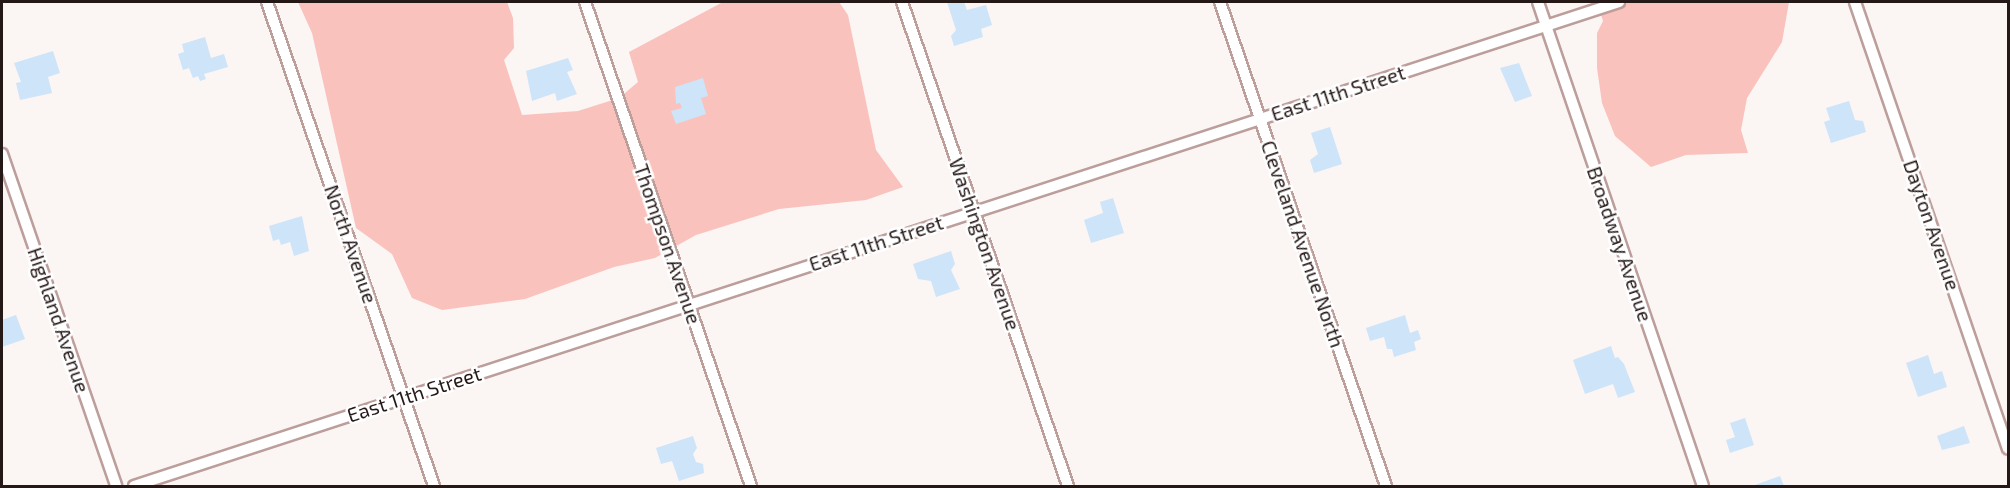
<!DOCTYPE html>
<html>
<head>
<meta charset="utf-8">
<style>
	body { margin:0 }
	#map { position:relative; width:2010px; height:488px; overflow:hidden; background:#fbf5f4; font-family:"Exo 2",sans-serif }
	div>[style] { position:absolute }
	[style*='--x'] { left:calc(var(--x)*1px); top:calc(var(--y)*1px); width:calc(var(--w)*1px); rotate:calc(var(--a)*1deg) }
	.green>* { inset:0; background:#fac2bc }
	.building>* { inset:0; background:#cee4f8 }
	.roads { filter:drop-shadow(2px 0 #bc9e9b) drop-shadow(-2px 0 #bc9e9b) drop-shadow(0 2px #bc9e9b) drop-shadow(0 -2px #bc9e9b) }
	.street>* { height:10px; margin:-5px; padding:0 5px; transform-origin:5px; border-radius:5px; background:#fff }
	span { translate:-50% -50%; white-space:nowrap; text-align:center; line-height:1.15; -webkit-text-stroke:5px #fff; paint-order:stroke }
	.street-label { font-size:20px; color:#251918 }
	.frame { position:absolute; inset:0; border:3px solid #251918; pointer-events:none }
</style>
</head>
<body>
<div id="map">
	<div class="green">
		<i style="clip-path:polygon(298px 2px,507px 2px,513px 18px,514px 48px,504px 60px,522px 115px,578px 111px,619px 98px,638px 82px,629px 52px,723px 2px,839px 2px,848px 15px,876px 150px,903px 187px,866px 200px,779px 209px,696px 235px,655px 258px,614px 267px,525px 299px,442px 310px,412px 298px,392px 254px,356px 228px,312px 33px)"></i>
		<i style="clip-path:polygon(1597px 2px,1789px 2px,1782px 42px,1747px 98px,1741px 130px,1748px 153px,1686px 155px,1651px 167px,1615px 136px,1602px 103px,1597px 68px,1597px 33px,1603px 21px)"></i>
	</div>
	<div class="building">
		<i style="clip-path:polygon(947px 2px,964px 2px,967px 10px,986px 5px,992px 25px,981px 29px,983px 37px,954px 46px,951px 36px,956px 30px)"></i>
		<i style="clip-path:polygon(205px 37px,211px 58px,224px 54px,228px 67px,204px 74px,206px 79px,200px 81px,198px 76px,193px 78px,189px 68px,183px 70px,178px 54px,184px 52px,182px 44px)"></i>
		<i style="clip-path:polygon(53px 51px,60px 73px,48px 77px,52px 93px,20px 100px,16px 83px,21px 82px,14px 63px)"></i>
		<i style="clip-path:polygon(568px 58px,573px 70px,567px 72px,577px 94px,557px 101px,555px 93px,532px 101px,526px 71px)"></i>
		<i style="clip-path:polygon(1519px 63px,1532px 96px,1515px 102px,1500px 68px)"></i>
		<i style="clip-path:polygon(703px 78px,708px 96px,701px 98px,706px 114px,676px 124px,671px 111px,682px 108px,680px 103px,676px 104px,675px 87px)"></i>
		<i style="clip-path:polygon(1849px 101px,1855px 120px,1863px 121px,1866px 132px,1831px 143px,1824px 122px,1830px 120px,1826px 108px)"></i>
		<i style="clip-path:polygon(1330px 127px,1342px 164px,1314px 173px,1310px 160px,1318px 154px,1311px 133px)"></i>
		<i style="clip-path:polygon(1113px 198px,1124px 233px,1091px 243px,1084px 220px,1103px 213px,1100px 202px)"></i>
		<i style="clip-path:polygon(302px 216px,309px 251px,294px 256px,290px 242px,281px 245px,279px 239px,273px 241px,269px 226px)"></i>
		<i style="clip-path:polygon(951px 251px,955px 264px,951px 270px,960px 289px,936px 297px,931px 281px,918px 279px,913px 264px)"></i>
		<i style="clip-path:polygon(16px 315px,25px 339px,2px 347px,2px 320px)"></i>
		<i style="clip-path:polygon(1405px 315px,1410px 333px,1418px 330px,1421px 339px,1414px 342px,1416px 350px,1394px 357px,1392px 349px,1387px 349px,1384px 337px,1370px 341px,1366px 328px)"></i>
		<i style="clip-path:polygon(1611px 346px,1615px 358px,1618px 357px,1624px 364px,1635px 392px,1618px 398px,1613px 384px,1585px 394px,1573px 360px)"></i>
		<i style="clip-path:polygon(1928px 355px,1934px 374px,1942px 371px,1947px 387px,1918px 397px,1906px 363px)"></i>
		<i style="clip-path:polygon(1745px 418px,1754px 445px,1730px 453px,1726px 440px,1735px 437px,1730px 423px)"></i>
		<i style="clip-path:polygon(1964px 426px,1970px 443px,1942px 450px,1937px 436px)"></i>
		<i style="clip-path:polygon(693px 436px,697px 448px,693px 454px,696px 462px,703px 464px,704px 473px,679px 481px,672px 461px,661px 464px,656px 448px)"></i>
		<i style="clip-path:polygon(1780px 476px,1784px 486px,1752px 486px)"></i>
	</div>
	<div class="roads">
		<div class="street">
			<i style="--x:267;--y:2;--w:512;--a:70.96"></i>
			<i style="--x:585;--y:2;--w:512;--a:71.07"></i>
			<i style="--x:902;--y:2;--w:512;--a:71.07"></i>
			<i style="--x:1220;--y:2;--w:512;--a:71.07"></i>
			<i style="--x:1538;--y:2;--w:511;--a:71.18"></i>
			<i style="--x:1855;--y:2;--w:472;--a:71.1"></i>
			<i style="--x:2;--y:154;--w:351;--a:71"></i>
			<i style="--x:134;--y:486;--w:1562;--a:-18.05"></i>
		</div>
	</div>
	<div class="street-label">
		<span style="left:1338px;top:93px;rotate:-18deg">East 11th Street</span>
		<span style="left:1932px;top:225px;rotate:71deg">Dayton Avenue</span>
		<span style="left:876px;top:243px;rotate:-18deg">East 11th Street</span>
		<span style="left:351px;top:244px;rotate:71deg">North Avenue</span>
		<span style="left:668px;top:244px;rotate:71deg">Thompson Avenue</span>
		<span style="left:985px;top:244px;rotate:71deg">Washington Avenue</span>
		<span style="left:1303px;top:244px;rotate:71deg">Cleveland Avenue North</span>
		<span style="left:1620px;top:244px;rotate:71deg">Broadway Avenue</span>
		<span style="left:59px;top:320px;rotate:71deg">Highland Avenue</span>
		<span style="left:414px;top:394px;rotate:-18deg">East 11th Street</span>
	</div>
	<div class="frame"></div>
</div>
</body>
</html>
